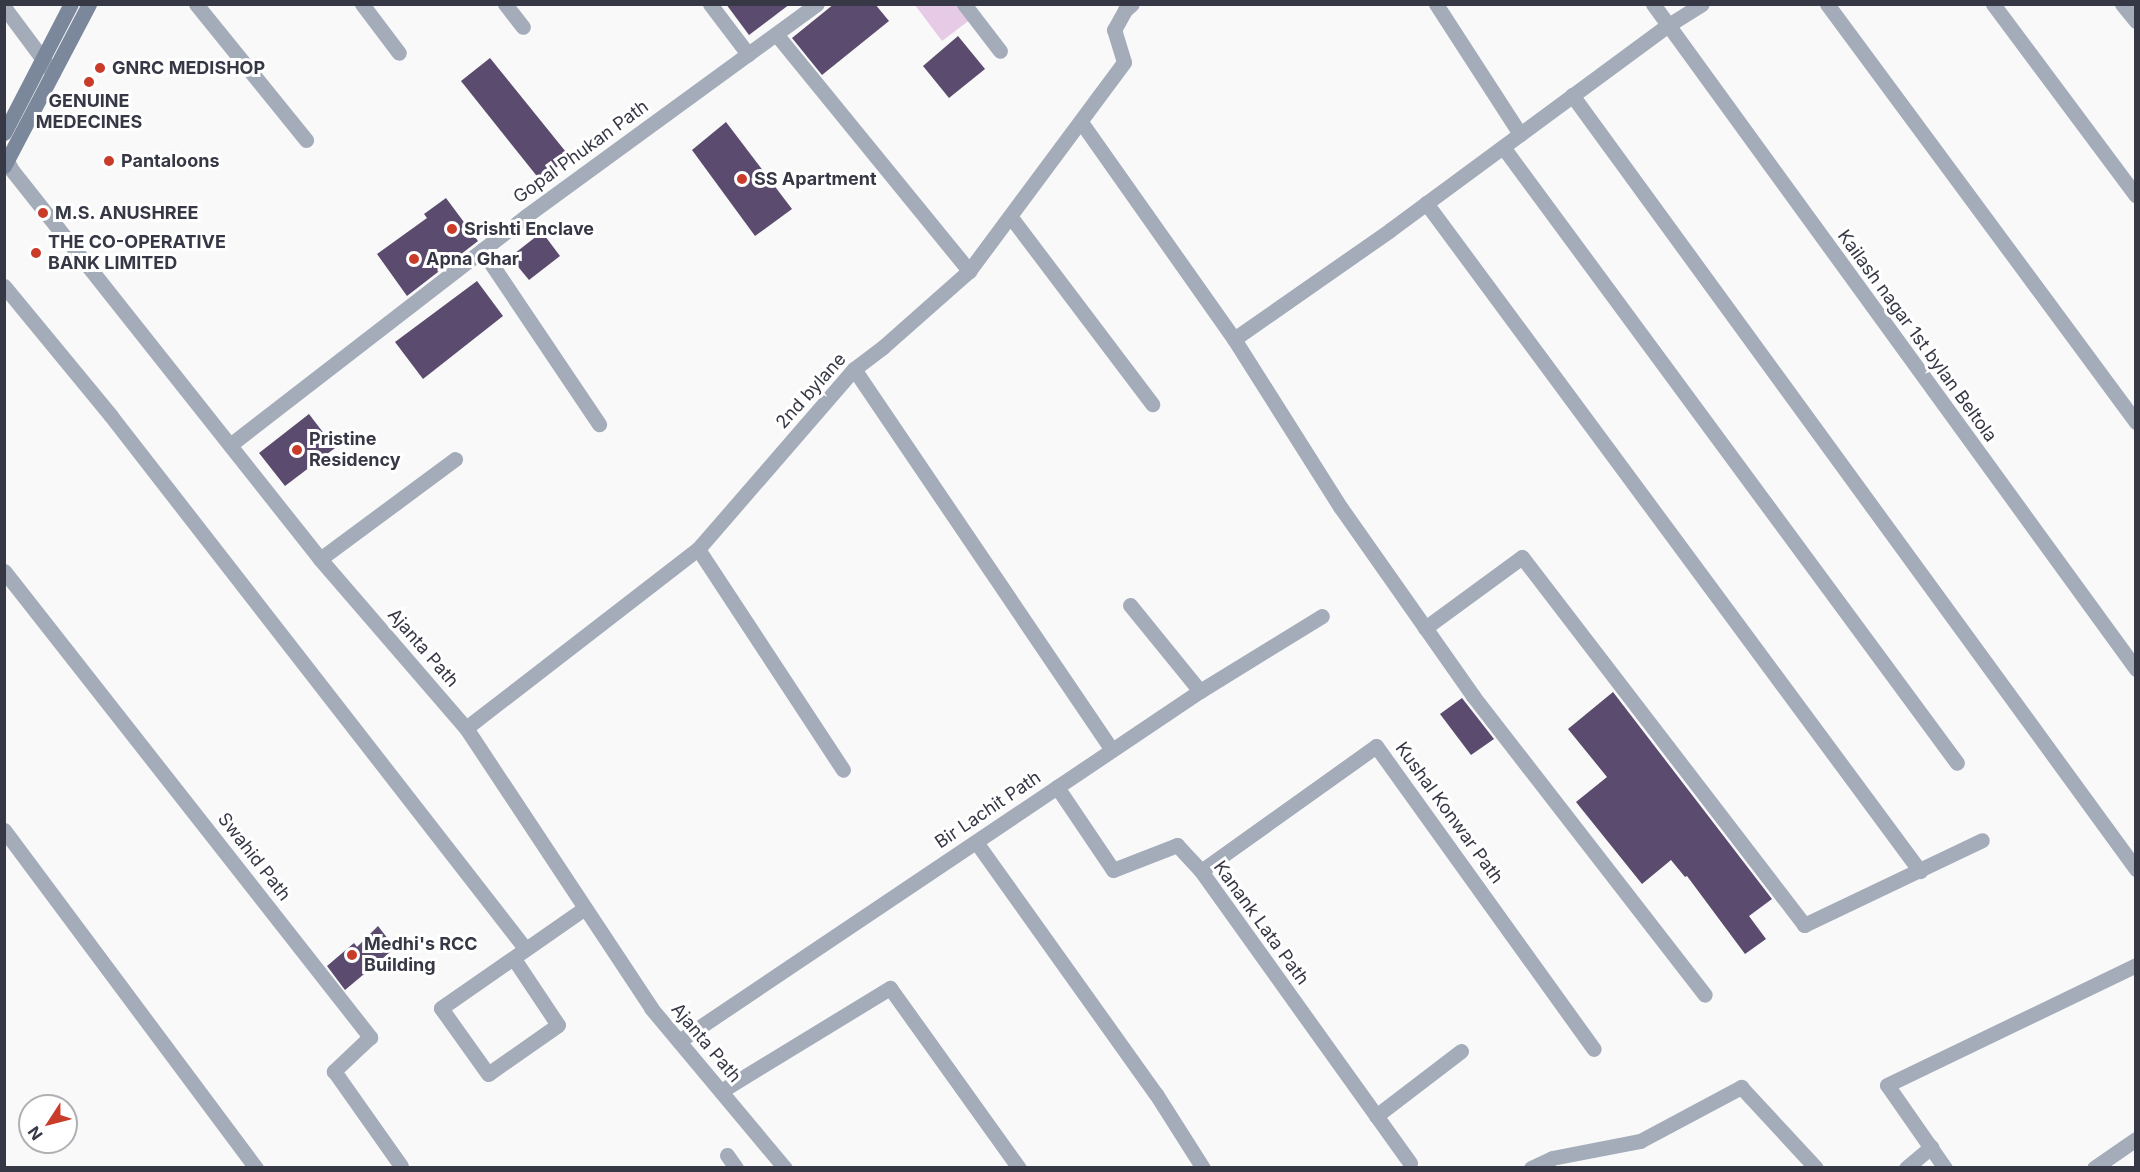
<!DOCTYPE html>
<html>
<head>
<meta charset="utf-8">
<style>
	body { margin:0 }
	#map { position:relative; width:2140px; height:1172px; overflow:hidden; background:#f9f9f9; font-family:Inter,sans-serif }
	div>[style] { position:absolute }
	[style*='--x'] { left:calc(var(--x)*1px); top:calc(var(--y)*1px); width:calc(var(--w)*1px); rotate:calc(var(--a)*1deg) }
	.green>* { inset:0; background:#e6cae6 }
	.building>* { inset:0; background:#5b4b6f }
	.minor>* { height:15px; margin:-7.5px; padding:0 7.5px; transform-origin:7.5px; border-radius:7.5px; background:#a4acba }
	.tertiary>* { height:15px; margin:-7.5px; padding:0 7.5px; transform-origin:7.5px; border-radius:7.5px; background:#a4acba }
	.secondary>* { height:15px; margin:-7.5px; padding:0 7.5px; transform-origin:7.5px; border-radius:7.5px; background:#7b879b }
	.dots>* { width:16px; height:16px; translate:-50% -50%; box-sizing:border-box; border:3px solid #fff; border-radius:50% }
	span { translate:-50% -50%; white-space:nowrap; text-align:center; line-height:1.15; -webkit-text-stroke:6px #fff; paint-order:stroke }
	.poi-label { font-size:18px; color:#373846; font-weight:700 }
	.left { translate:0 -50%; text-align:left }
	.street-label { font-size:18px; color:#373846 }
	.frame { position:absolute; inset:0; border:6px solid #373846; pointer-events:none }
	.north { position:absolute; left:18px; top:1094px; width:60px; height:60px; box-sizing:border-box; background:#fff; border:2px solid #afafb5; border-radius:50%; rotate:234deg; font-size:16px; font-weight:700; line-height:24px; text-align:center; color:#373846 }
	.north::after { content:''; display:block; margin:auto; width:21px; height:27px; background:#c83c29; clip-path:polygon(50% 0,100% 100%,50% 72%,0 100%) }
</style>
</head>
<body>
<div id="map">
	<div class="green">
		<i style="clip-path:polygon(915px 5px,959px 5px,971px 19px,942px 41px)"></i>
	</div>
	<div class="building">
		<i style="clip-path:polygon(726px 4px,790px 4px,749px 35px)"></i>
		<i style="clip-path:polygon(834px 4px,875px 4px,889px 21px,822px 75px,792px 38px)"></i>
		<i style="clip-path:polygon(958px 36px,985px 69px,949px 98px,923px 66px)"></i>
		<i style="clip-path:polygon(490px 58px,570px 157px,540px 180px,461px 81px)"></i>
		<i style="clip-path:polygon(726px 122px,792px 209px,755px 236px,692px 150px)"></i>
		<i style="clip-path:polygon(446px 198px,478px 241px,407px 296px,377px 254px,427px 218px,424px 214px)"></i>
		<i style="clip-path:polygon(542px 232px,560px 256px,529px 280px,510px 257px)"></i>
		<i style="clip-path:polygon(477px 281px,503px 316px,423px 379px,395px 342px)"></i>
		<i style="clip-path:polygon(309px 414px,335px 448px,285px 486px,259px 453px)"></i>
		<i style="clip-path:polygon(1613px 692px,1772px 899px,1749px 916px,1766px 939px,1745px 954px,1687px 876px,1685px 877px,1671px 860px,1642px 884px,1576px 802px,1607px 777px,1568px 729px)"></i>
		<i style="clip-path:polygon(1462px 698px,1494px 739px,1471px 755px,1440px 714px)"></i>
		<i style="clip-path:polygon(378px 926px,395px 948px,345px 990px,327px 966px,354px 943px,357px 947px)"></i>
	</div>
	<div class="minor">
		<i style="--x:196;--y:4;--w:175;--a:51"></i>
		<i style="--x:362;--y:4;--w:61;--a:52.9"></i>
		<i style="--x:505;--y:4;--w:29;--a:52"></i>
		<i style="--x:710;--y:4;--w:63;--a:52.8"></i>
		<i style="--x:964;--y:4;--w:59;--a:52.5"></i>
		<i style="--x:1436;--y:4;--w:155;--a:57.1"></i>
		<i style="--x:1653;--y:4;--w:822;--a:54.01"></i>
		<i style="--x:1827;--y:4;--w:520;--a:53.53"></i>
		<i style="--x:1993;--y:4;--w:239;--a:53.3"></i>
		<i style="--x:2122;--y:4;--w:22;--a:51"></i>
		<i style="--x:4;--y:7;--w:82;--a:53.4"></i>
		<i style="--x:776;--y:34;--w:306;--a:50.8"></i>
		<i style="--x:1572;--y:95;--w:958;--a:53.92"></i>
		<i style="--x:1081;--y:122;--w:266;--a:54.8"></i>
		<i style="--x:1234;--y:339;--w:200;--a:57.7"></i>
		<i style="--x:1341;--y:508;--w:230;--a:54.9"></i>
		<i style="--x:1473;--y:696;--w:378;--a:52.2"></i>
		<i style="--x:1503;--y:147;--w:765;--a:53.61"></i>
		<i style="--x:1426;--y:203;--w:831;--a:53.52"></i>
		<i style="--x:1010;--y:216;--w:236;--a:52.9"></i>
		<i style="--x:482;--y:250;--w:210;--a:56.1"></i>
		<i style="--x:4;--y:286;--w:168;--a:50.5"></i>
		<i style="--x:111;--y:416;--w:668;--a:52.12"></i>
		<i style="--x:1234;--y:339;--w:190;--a:-34.9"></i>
		<i style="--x:1390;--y:230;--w:344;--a:-36.4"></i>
		<i style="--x:1667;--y:26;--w:41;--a:-32.2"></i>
		<i style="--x:854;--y:369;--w:460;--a:55.9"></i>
		<i style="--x:230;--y:445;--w:374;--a:-37.7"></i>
		<i style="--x:526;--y:216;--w:360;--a:-36.1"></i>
		<i style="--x:698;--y:549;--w:264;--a:56.7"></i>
		<i style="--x:320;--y:559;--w:168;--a:-36.5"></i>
		<i style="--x:4;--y:571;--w:593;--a:51.85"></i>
		<i style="--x:370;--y:1037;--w:50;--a:136.6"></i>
		<i style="--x:334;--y:1071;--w:116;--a:54.8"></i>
		<i style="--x:1130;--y:605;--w:111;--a:50.9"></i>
		<i style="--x:1425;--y:628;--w:120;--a:-36.2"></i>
		<i style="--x:1522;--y:557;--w:464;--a:52.5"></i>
		<i style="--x:1804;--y:925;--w:197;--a:-25.5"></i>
		<i style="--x:466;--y:728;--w:293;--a:-37.7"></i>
		<i style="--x:698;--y:549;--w:238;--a:-49.1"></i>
		<i style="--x:854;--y:369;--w:36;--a:-37"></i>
		<i style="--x:883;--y:347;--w:115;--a:-41.5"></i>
		<i style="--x:969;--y:271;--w:260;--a:-53.4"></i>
		<i style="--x:1124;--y:62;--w:34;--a:-107"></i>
		<i style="--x:1114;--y:30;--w:23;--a:-61"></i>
		<i style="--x:1125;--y:10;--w:9;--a:-41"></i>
		<i style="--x:1057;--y:787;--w:100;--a:56"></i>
		<i style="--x:1113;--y:870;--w:69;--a:-21.3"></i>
		<i style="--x:1177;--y:845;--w:35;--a:47"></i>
		<i style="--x:1201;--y:871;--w:359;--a:54.4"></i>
		<i style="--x:4;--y:830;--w:422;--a:53.3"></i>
		<i style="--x:976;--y:842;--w:310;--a:54.5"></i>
		<i style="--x:1156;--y:1094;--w:88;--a:57.6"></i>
		<i style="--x:1201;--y:871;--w:215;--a:-35.5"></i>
		<i style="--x:1376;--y:746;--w:373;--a:54.3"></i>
		<i style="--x:514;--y:959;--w:79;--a:56.3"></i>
		<i style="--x:558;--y:1025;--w:85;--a:145"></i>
		<i style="--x:488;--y:1074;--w:81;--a:-125.5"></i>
		<i style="--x:441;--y:1008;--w:175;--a:-34.8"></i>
		<i style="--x:679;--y:1041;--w:628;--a:-33.89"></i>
		<i style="--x:1200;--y:691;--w:143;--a:-31.6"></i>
		<i style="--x:721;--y:1091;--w:198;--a:-31.4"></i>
		<i style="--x:890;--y:988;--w:221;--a:54.4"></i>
		<i style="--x:1376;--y:1116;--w:107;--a:-37.4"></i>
		<i style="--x:727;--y:1155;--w:16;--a:55"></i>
		<i style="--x:1531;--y:1168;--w:23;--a:-25"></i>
		<i style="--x:1552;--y:1158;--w:90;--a:-10.9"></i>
		<i style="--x:1640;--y:1141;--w:115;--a:-28.1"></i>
		<i style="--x:1741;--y:1087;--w:110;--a:47.2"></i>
		<i style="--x:1906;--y:1168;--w:33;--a:-40"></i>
		<i style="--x:1945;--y:1168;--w:101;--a:-124.9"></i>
		<i style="--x:1887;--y:1085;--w:276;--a:-25.7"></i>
		<i style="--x:2094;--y:1168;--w:51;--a:-34.6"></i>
	</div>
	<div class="tertiary">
		<i style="--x:4;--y:155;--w:16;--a:63"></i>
		<i style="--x:11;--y:169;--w:498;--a:51.6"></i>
		<i style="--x:320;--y:559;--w:223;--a:49.2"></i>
		<i style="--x:466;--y:728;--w:336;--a:56.5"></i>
		<i style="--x:651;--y:1008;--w:209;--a:50.1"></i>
	</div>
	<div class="secondary">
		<i style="--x:4;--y:133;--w:145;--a:-62.6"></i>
		<i style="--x:4;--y:166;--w:183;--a:-62.3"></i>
	</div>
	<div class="dots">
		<i style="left:100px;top:68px;background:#c83c29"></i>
		<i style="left:89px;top:82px;background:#c83c29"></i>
		<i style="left:109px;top:161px;background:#c83c29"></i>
		<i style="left:742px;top:179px;background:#c83c29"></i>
		<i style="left:43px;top:213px;background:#c83c29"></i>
		<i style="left:452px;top:229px;background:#c83c29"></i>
		<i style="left:36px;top:253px;background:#c83c29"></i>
		<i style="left:414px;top:259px;background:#c83c29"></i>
		<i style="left:297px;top:450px;background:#c83c29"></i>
		<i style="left:352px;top:955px;background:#c83c29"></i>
	</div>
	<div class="poi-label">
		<span class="left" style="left:112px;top:68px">GNRC MEDISHOP</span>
		<span style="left:89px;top:112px">GENUINE<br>MEDECINES</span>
		<span class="left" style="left:121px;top:161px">Pantaloons</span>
		<span class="left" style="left:754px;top:179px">SS Apartment</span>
		<span class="left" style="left:55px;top:213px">M.S. ANUSHREE</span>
		<span class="left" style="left:464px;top:229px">Srishti Enclave</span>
		<span class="left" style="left:48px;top:253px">THE CO-OPERATIVE<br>BANK LIMITED</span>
		<span class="left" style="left:426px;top:259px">Apna Ghar</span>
		<span class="left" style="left:309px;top:450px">Pristine<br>Residency</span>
		<span class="left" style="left:364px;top:955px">Medhi's RCC<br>Building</span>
	</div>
	<div class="street-label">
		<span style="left:581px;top:152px;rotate:-36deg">Gopal Phukan Path</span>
		<span style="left:1917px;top:336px;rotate:54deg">Kailash nagar 1st bylan Beltola</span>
		<span style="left:811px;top:391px;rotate:-48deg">2nd bylane</span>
		<span style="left:423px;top:648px;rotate:49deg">Ajanta Path</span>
		<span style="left:988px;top:810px;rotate:-34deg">Bir Lachit Path</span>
		<span style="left:1449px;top:813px;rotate:54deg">Kushal Konwar Path</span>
		<span style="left:254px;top:857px;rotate:52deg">Swahid Path</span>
		<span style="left:1261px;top:923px;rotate:54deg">Kanank Lata Path</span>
		<span style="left:706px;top:1043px;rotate:50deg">Ajanta Path</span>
	</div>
	<div class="frame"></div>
	<div class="north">N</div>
</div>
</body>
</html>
